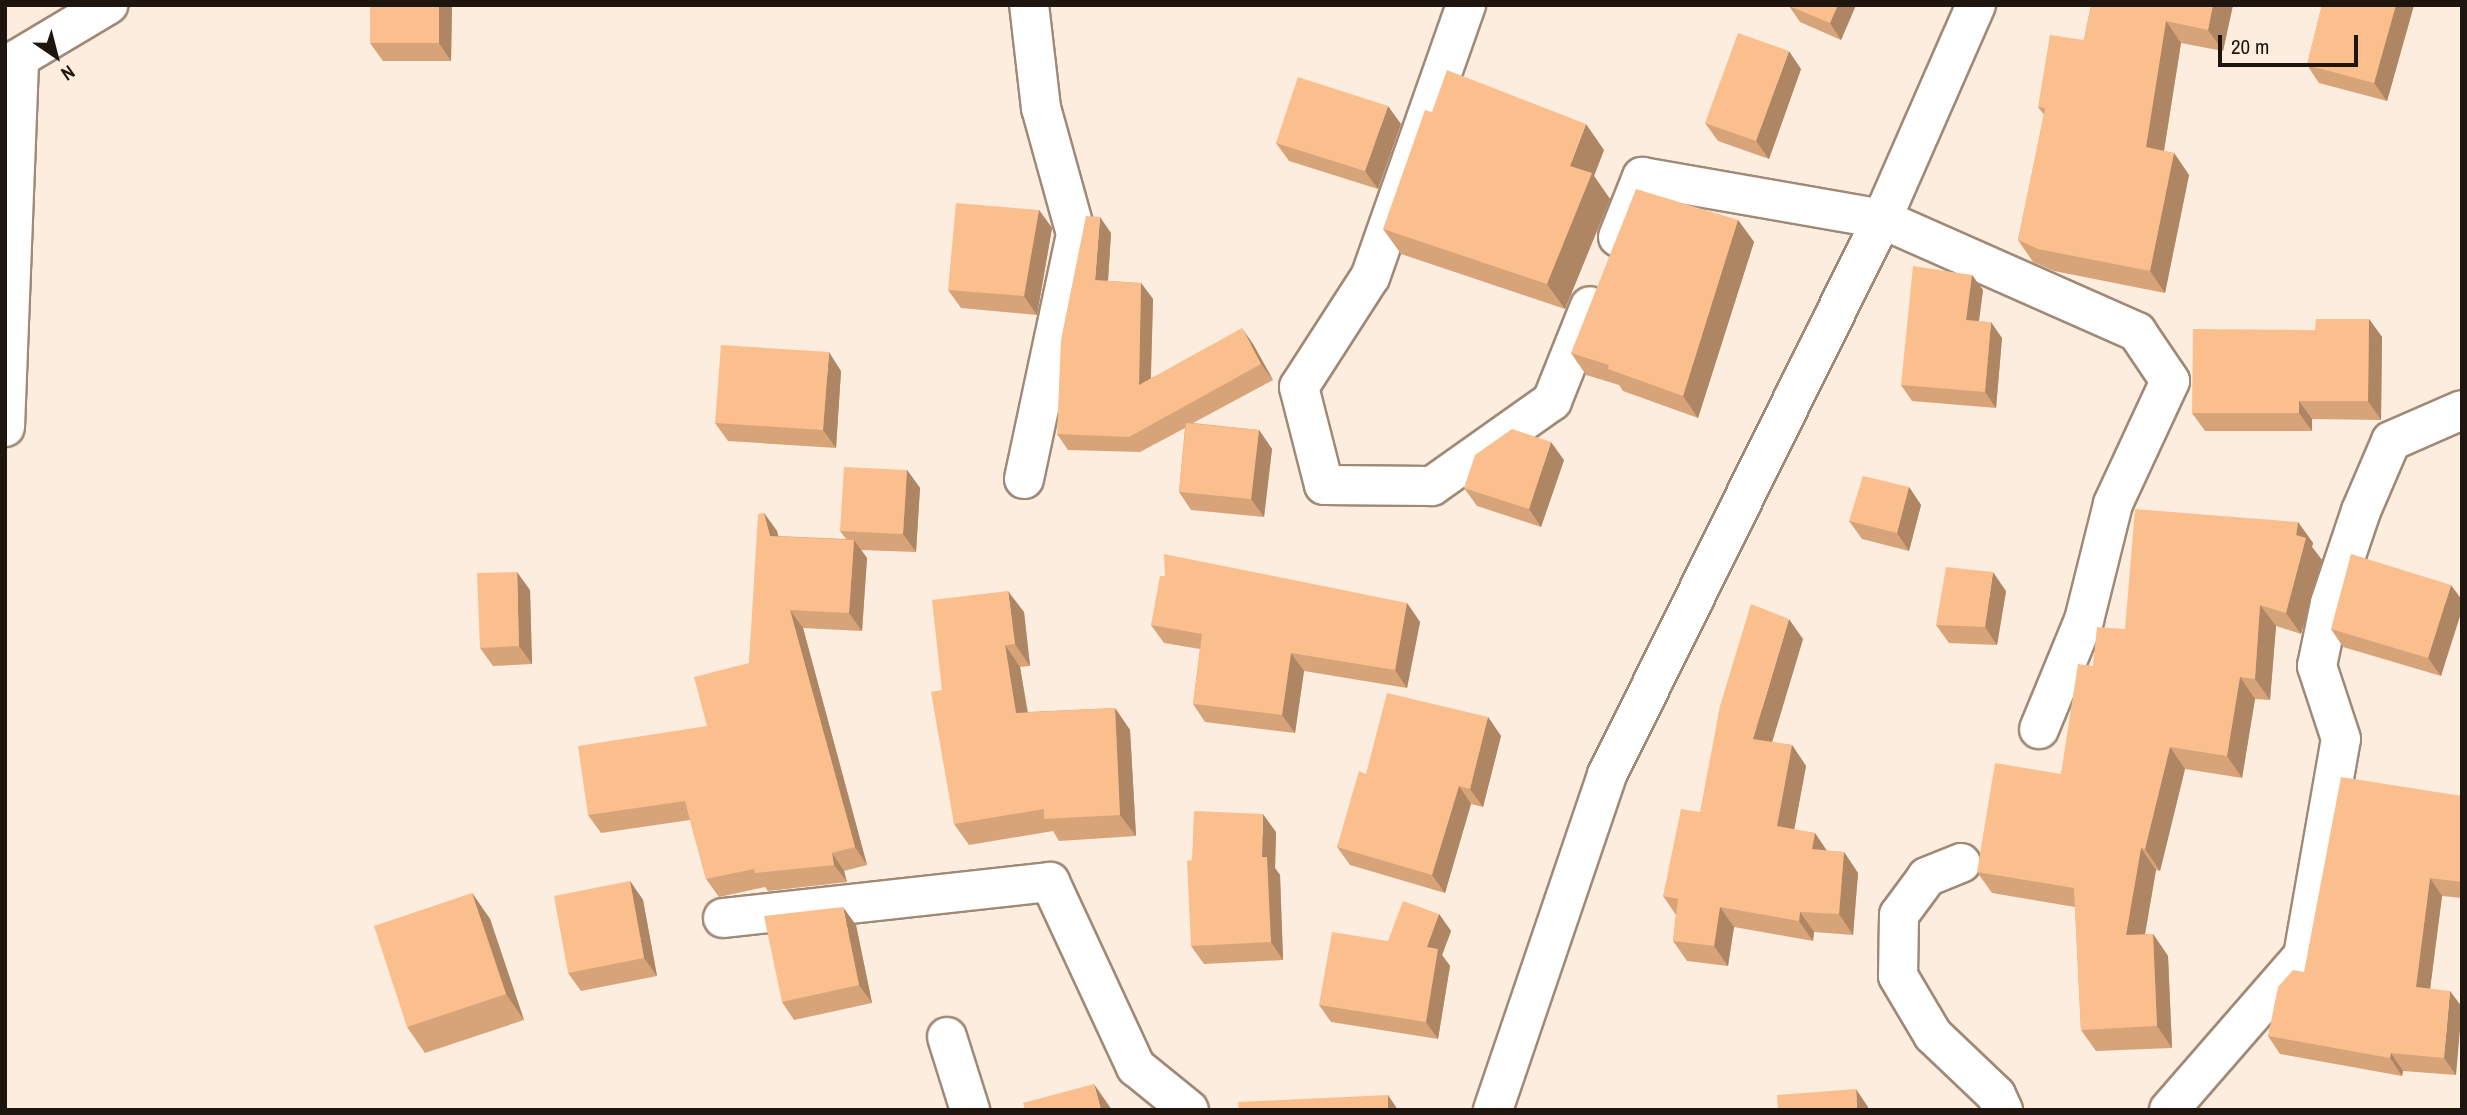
<!DOCTYPE html>
<html>
<head>
<meta charset="utf-8">
<style>
	body { margin:0 }
	#map { position:relative; width:2467px; height:1115px; overflow:hidden; background:#fceddf; font-family:"Archivo Narrow",sans-serif }
	div>[style] { position:absolute }
	[style*='--x'] { left:calc(var(--x)*1px); top:calc(var(--y)*1px); width:calc(var(--w)*1px); rotate:calc(var(--a)*1deg) }
	.roads { filter:drop-shadow(2px 0 #a08a76) drop-shadow(-2px 0 #a08a76) drop-shadow(0 2px #a08a76) drop-shadow(0 -2px #a08a76) }
	.minor>* { height:38px; margin:-19px; padding:0 19px; transform-origin:19px; border-radius:19px; background:#fff }
	.major>* { height:38px; margin:-19px; padding:0 19px; transform-origin:19px; border-radius:19px; background:#fff }
	.wall>* { inset:0; background:#d7a479 }
	.shaded-wall>* { inset:0; background:#af8663 }
	.building>* { inset:0; background:#fabf8d }
	span { translate:-50% -50%; white-space:nowrap; text-align:center; line-height:1.15; -webkit-text-stroke:5px #fceddf; paint-order:stroke }
	.frame { position:absolute; inset:0; border:7px solid #1e160e; pointer-events:none }
	.north { position:absolute; left:21px; top:21px; width:70px; height:70px; -webkit-text-stroke:5px #fceddf; paint-order:stroke; rotate:145deg; font-size:19px; font-weight:700; line-height:28px; text-align:center; color:#1e160e }
	.north::after { content:''; display:block; margin:auto; width:24px; height:32px; background:#1e160e; clip-path:polygon(50% 0,100% 100%,50% 72%,0 100%) }
	.scale { position:absolute; left:2218px; top:35px; width:140px; height:32px; box-sizing:border-box; border:4px solid #1e160e; border-top:0; padding-left:9px; font-size:21px; line-height:24px; white-space:nowrap; color:#1e160e; -webkit-text-stroke:5px #fceddf; paint-order:stroke }
</style>
</head>
<body>
<div id="map">
	<div class="roads">
		<div class="minor">
			<i style="--x:1466;--y:5;--w:288;--a:109.4"></i>
			<i style="--x:1370;--y:277;--w:131;--a:122.8"></i>
			<i style="--x:1299;--y:387;--w:101;--a:75.7"></i>
			<i style="--x:1324;--y:485;--w:108;--a:0.5"></i>
			<i style="--x:1432;--y:486;--w:147;--a:-35.3"></i>
			<i style="--x:1552;--y:401;--w:102;--a:-68.2"></i>
			<i style="--x:1618;--y:237;--w:65;--a:-68.2"></i>
			<i style="--x:1642;--y:177;--w:244;--a:9.9"></i>
			<i style="--x:1882;--y:219;--w:279;--a:23.9"></i>
			<i style="--x:2137;--y:332;--w:59;--a:56"></i>
			<i style="--x:2170;--y:381;--w:136;--a:114.9"></i>
			<i style="--x:2113;--y:504;--w:120;--a:104"></i>
			<i style="--x:2084;--y:620;--w:118;--a:112.4"></i>
			<i style="--x:5;--y:427;--w:369;--a:-87.8"></i>
			<i style="--x:19;--y:58;--w:104;--a:-30.8"></i>
			<i style="--x:1024;--y:479;--w:250;--a:-78"></i>
			<i style="--x:1076;--y:234;--w:131;--a:-105.5"></i>
			<i style="--x:1041;--y:108;--w:104;--a:-96.6"></i>
			<i style="--x:1961;--y:863;--w:37;--a:158"></i>
			<i style="--x:1927;--y:877;--w:47;--a:126.4"></i>
			<i style="--x:1899;--y:915;--w:61;--a:90.9"></i>
			<i style="--x:1898;--y:976;--w:69;--a:59.3"></i>
			<i style="--x:1933;--y:1035;--w:87;--a:43.6"></i>
			<i style="--x:1996;--y:1095;--w:17;--a:65"></i>
			<i style="--x:723;--y:918;--w:329;--a:-6.3"></i>
			<i style="--x:1050;--y:882;--w:204;--a:65.1"></i>
			<i style="--x:1136;--y:1067;--w:68;--a:39.1"></i>
			<i style="--x:947;--y:1037;--w:77;--a:72.5"></i>
			<i style="--x:2169;--y:1110;--w:204;--a:-49"></i>
			<i style="--x:2303;--y:956;--w:220;--a:-80.1"></i>
			<i style="--x:2341;--y:739;--w:77;--a:-108.2"></i>
			<i style="--x:2317;--y:666;--w:64;--a:-78.3"></i>
			<i style="--x:2330;--y:603;--w:97;--a:-71.4"></i>
			<i style="--x:2361;--y:511;--w:76;--a:-66.8"></i>
			<i style="--x:2391;--y:441;--w:77;--a:-23.6"></i>
		</div>
		<div class="major">
			<i style="--x:1493;--y:1110;--w:354;--a:-71.2"></i>
			<i style="--x:1607;--y:775;--w:620;--a:-63.68"></i>
			<i style="--x:1882;--y:219;--w:234;--a:-66.3"></i>
		</div>
	</div>
	<div class="wall">
		<i style="clip-path:polygon(452px 5px,451px 61px,383px 61px,370px 43px)"></i>
		<i style="clip-path:polygon(1856px 5px,1841px 40px,1800px 22px,1789px 6px)"></i>
		<i style="clip-path:polygon(2091px 5px,2233px 5px,2223px 51px,2181px 43px,2164px 151px,2174px 153px,2189px 175px,2165px 293px,2054px 271px,2033px 262px,2018px 240px,2044px 115px,2038px 107px,2084px 40px)"></i>
		<i style="clip-path:polygon(2322px 5px,2414px 5px,2387px 101px,2319px 83px,2307px 65px)"></i>
		<i style="clip-path:polygon(1801px 69px,1769px 159px,1718px 141px,1705px 123px)"></i>
		<i style="clip-path:polygon(1401px 124px,1378px 189px,1289px 161px,1276px 143px)"></i>
		<i style="clip-path:polygon(1604px 150px,1594px 176px,1610px 199px,1565px 309px,1401px 254px,1383px 229px)"></i>
		<i style="clip-path:polygon(1039px 210px,1052px 228px,1037px 315px,961px 308px,948px 290px)"></i>
		<i style="clip-path:polygon(1738px 220px,1754px 242px,1698px 418px,1623px 391px,1619px 385px,1586px 375px,1571px 353px)"></i>
		<i style="clip-path:polygon(1111px 233px,1108px 281px,1141px 283px,1153px 299px,1151px 378px,1253px 344px,1273px 380px,1193px 423px,1259px 430px,1272px 449px,1264px 517px,1191px 510px,1179px 492px,1185px 428px,1140px 452px,1068px 450px,1057px 434px)"></i>
		<i style="clip-path:polygon(1972px 275px,1983px 290px,1979px 321px,2002px 338px,1996px 408px,1912px 401px,1901px 385px)"></i>
		<i style="clip-path:polygon(2369px 319px,2382px 337px,2381px 420px,2312px 419px,2312px 431px,2205px 431px,2192px 413px,2315px 330px)"></i>
		<i style="clip-path:polygon(841px 371px,836px 448px,728px 441px,715px 423px)"></i>
		<i style="clip-path:polygon(1564px 460px,1541px 527px,1477px 506px,1464px 488px)"></i>
		<i style="clip-path:polygon(907px 470px,920px 488px,916px 552px,861px 550px,867px 558px,862px 631px,803px 628px,867px 865px,844px 871px,847px 882px,768px 891px,765px 887px,719px 897px,706px 879px,690px 820px,601px 833px,588px 815px,707px 726px,749px 663px,764px 513px,777px 531px,778px 536px,846px 539px,840px 531px)"></i>
		<i style="clip-path:polygon(1909px 487px,1921px 505px,1909px 551px,1862px 539px,1849px 521px)"></i>
		<i style="clip-path:polygon(2298px 522px,2313px 543px,2312px 547px,2322px 560px,2301px 634px,2276px 626px,2270px 700px,2255px 699px,2242px 778px,2185px 769px,2160px 871px,2156px 870px,2145px 934px,2153px 934px,2168px 956px,2172px 1048px,2096px 1051px,2081px 1030px,2075px 907px,1992px 893px,1977px 872px,2061px 774px,2093px 666px)"></i>
		<i style="clip-path:polygon(530px 590px,532px 664px,493px 666px,480px 648px)"></i>
		<i style="clip-path:polygon(2006px 591px,1997px 645px,1949px 643px,1936px 625px)"></i>
		<i style="clip-path:polygon(2462px 600px,2441px 676px,2343px 647px,2331px 629px)"></i>
		<i style="clip-path:polygon(1407px 603px,1420px 622px,1407px 688px,1304px 671px,1295px 733px,1205px 722px,1193px 704px,1200px 649px,1164px 643px,1151px 625px)"></i>
		<i style="clip-path:polygon(1024px 612px,1030px 666px,1020px 667px,1028px 712px,1115px 708px,1130px 730px,1136px 836px,1059px 841px,1053px 831px,969px 845px,954px 824px,942px 690px)"></i>
		<i style="clip-path:polygon(1803px 639px,1772px 742px,1792px 745px,1806px 766px,1794px 830px,1815px 833px,1827px 851px,1844px 852px,1858px 873px,1853px 935px,1814px 932px,1813px 941px,1734px 927px,1728px 966px,1687px 961px,1673px 941px,1676px 915px,1663px 896px,1700px 812px)"></i>
		<i style="clip-path:polygon(1488px 717px,1501px 736px,1483px 807px,1471px 804px,1445px 893px,1350px 865px,1337px 847px,1366px 774px)"></i>
		<i style="clip-path:polygon(2462px 796px,2462px 898px,2442px 896px,2430px 989px,2456px 1075px,2403px 1071px,2402px 1076px,2280px 1054px,2268px 1036px,2304px 972px)"></i>
		<i style="clip-path:polygon(1276px 832px,1275px 868px,1280px 875px,1283px 960px,1204px 964px,1191px 946px,1192px 860px)"></i>
		<i style="clip-path:polygon(630px 881px,643px 900px,657px 976px,581px 991px,568px 973px)"></i>
		<i style="clip-path:polygon(472px 893px,490px 919px,524px 1020px,425px 1053px,407px 1027px)"></i>
		<i style="clip-path:polygon(1439px 914px,1451px 931px,1442px 955px,1450px 966px,1438px 1039px,1331px 1022px,1319px 1005px,1388px 941px)"></i>
		<i style="clip-path:polygon(856px 925px,872px 1003px,794px 1020px,782px 1002px)"></i>
	</div>
	<div class="shaded-wall">
		<i style="clip-path:polygon(439px 5px,452px 5px,451px 61px,439px 43px)"></i>
		<i style="clip-path:polygon(1838px 5px,1856px 5px,1841px 40px,1830px 23px)"></i>
		<i style="clip-path:polygon(2213px 5px,2233px 5px,2223px 51px,2208px 30px)"></i>
		<i style="clip-path:polygon(2396px 5px,2414px 5px,2387px 101px,2374px 83px)"></i>
		<i style="clip-path:polygon(2166px 21px,2181px 43px,2161px 169px,2146px 147px)"></i>
		<i style="clip-path:polygon(1789px 51px,1801px 69px,1769px 159px,1756px 141px)"></i>
		<i style="clip-path:polygon(1388px 106px,1401px 124px,1378px 189px,1365px 171px)"></i>
		<i style="clip-path:polygon(1586px 124px,1604px 150px,1594px 176px,1610px 199px,1565px 309px,1547px 284px,1570px 166px)"></i>
		<i style="clip-path:polygon(2174px 153px,2189px 175px,2165px 293px,2150px 271px)"></i>
		<i style="clip-path:polygon(1039px 210px,1052px 228px,1037px 315px,1024px 296px)"></i>
		<i style="clip-path:polygon(1100px 217px,1111px 233px,1107px 296px,1095px 280px)"></i>
		<i style="clip-path:polygon(1738px 220px,1754px 242px,1698px 418px,1683px 396px)"></i>
		<i style="clip-path:polygon(1972px 275px,1983px 290px,1977px 335px,1966px 320px)"></i>
		<i style="clip-path:polygon(1141px 283px,1153px 299px,1150px 401px,1139px 385px)"></i>
		<i style="clip-path:polygon(2369px 319px,2382px 337px,2381px 420px,2368px 401px)"></i>
		<i style="clip-path:polygon(1991px 322px,2002px 338px,1996px 408px,1985px 392px)"></i>
		<i style="clip-path:polygon(1242px 328px,1253px 344px,1273px 380px,1261px 364px)"></i>
		<i style="clip-path:polygon(829px 352px,841px 371px,836px 448px,823px 430px)"></i>
		<i style="clip-path:polygon(2299px 401px,2312px 419px,2312px 431px,2299px 413px)"></i>
		<i style="clip-path:polygon(1259px 430px,1272px 449px,1264px 517px,1251px 499px)"></i>
		<i style="clip-path:polygon(1551px 442px,1564px 460px,1541px 527px,1529px 509px)"></i>
		<i style="clip-path:polygon(907px 470px,920px 488px,916px 552px,903px 534px)"></i>
		<i style="clip-path:polygon(1909px 487px,1921px 505px,1909px 551px,1897px 533px)"></i>
		<i style="clip-path:polygon(764px 513px,777px 531px,783px 554px,770px 536px)"></i>
		<i style="clip-path:polygon(2298px 522px,2313px 543px,2312px 547px,2322px 560px,2301px 634px,2286px 613px)"></i>
		<i style="clip-path:polygon(854px 540px,867px 558px,862px 631px,849px 613px)"></i>
		<i style="clip-path:polygon(517px 572px,530px 590px,532px 664px,519px 646px)"></i>
		<i style="clip-path:polygon(1993px 572px,2006px 591px,1997px 645px,1985px 627px)"></i>
		<i style="clip-path:polygon(2451px 585px,2462px 600px,2462px 610px,2441px 676px,2428px 658px)"></i>
		<i style="clip-path:polygon(1008px 591px,1024px 612px,1030px 666px,1015px 644px)"></i>
		<i style="clip-path:polygon(1407px 603px,1420px 622px,1407px 688px,1395px 670px)"></i>
		<i style="clip-path:polygon(2260px 605px,2276px 626px,2270px 700px,2255px 679px)"></i>
		<i style="clip-path:polygon(790px 610px,803px 628px,867px 865px,855px 847px)"></i>
		<i style="clip-path:polygon(1789px 619px,1803px 639px,1767px 759px,1753px 739px)"></i>
		<i style="clip-path:polygon(1005px 645px,1020px 667px,1031px 735px,1016px 713px)"></i>
		<i style="clip-path:polygon(1291px 653px,1304px 671px,1295px 733px,1282px 715px)"></i>
		<i style="clip-path:polygon(2240px 677px,2255px 699px,2242px 778px,2227px 756px)"></i>
		<i style="clip-path:polygon(1115px 708px,1130px 730px,1136px 836px,1120px 815px)"></i>
		<i style="clip-path:polygon(1488px 717px,1501px 736px,1483px 807px,1470px 789px)"></i>
		<i style="clip-path:polygon(1792px 745px,1806px 766px,1791px 847px,1777px 826px)"></i>
		<i style="clip-path:polygon(2170px 747px,2185px 769px,2160px 871px,2145px 849px)"></i>
		<i style="clip-path:polygon(1459px 786px,1471px 804px,1445px 893px,1432px 875px)"></i>
		<i style="clip-path:polygon(1263px 814px,1276px 832px,1275px 868px,1280px 875px,1283px 960px,1271px 942px,1262px 857px)"></i>
		<i style="clip-path:polygon(1815px 833px,1829px 854px,1812px 849px)"></i>
		<i style="clip-path:polygon(2141px 848px,2156px 870px,2141px 957px,2126px 935px)"></i>
		<i style="clip-path:polygon(1844px 852px,1858px 873px,1853px 935px,1839px 914px)"></i>
		<i style="clip-path:polygon(832px 853px,844px 871px,847px 882px,834px 865px)"></i>
		<i style="clip-path:polygon(2430px 878px,2442px 896px,2428px 1005px,2416px 987px)"></i>
		<i style="clip-path:polygon(630px 881px,643px 900px,657px 976px,644px 958px)"></i>
		<i style="clip-path:polygon(472px 893px,490px 919px,524px 1020px,506px 994px)"></i>
		<i style="clip-path:polygon(843px 907px,856px 925px,872px 1003px,859px 985px)"></i>
		<i style="clip-path:polygon(1720px 907px,1734px 927px,1728px 966px,1714px 946px)"></i>
		<i style="clip-path:polygon(1800px 912px,1814px 932px,1813px 941px,1799px 921px)"></i>
		<i style="clip-path:polygon(1439px 914px,1451px 931px,1442px 955px,1450px 966px,1438px 1039px,1426px 1022px,1427px 947px)"></i>
		<i style="clip-path:polygon(2153px 934px,2168px 956px,2172px 1048px,2157px 1026px)"></i>
		<i style="clip-path:polygon(2450px 991px,2462px 1007px,2456px 1075px,2444px 1058px)"></i>
		<i style="clip-path:polygon(2391px 1053px,2403px 1071px,2402px 1076px,2390px 1058px)"></i>
		<i style="clip-path:polygon(1094px 1084px,1112px 1110px,1101px 1110px)"></i>
		<i style="clip-path:polygon(1856px 1089px,1868px 1107px,1868px 1110px,1857px 1110px)"></i>
		<i style="clip-path:polygon(1388px 1095px,1398px 1110px,1388px 1110px)"></i>
	</div>
	<div class="building">
		<i style="clip-path:polygon(370px 5px,439px 5px,439px 43px,370px 43px)"></i>
		<i style="clip-path:polygon(1789px 5px,1838px 5px,1830px 23px,1789px 6px)"></i>
		<i style="clip-path:polygon(2091px 5px,2213px 5px,2208px 30px,2166px 21px,2146px 147px,2174px 153px,2150px 271px,2038px 249px,2018px 240px,2045px 108px,2038px 107px,2050px 35px,2084px 40px)"></i>
		<i style="clip-path:polygon(2322px 5px,2396px 5px,2374px 83px,2307px 65px)"></i>
		<i style="clip-path:polygon(1738px 33px,1789px 51px,1756px 141px,1705px 123px)"></i>
		<i style="clip-path:polygon(1447px 70px,1586px 124px,1570px 166px,1592px 173px,1547px 284px,1383px 229px,1425px 110px,1432px 112px)"></i>
		<i style="clip-path:polygon(1298px 77px,1388px 106px,1365px 171px,1276px 143px)"></i>
		<i style="clip-path:polygon(1636px 189px,1738px 220px,1683px 396px,1608px 369px,1609px 365px,1571px 353px)"></i>
		<i style="clip-path:polygon(956px 203px,1039px 210px,1024px 296px,948px 290px)"></i>
		<i style="clip-path:polygon(1086px 216px,1100px 217px,1095px 280px,1141px 283px,1139px 385px,1242px 328px,1261px 364px,1129px 437px,1057px 434px,1061px 340px)"></i>
		<i style="clip-path:polygon(1913px 266px,1972px 275px,1966px 320px,1991px 322px,1985px 392px,1901px 385px)"></i>
		<i style="clip-path:polygon(2316px 319px,2369px 319px,2368px 401px,2299px 401px,2299px 413px,2192px 413px,2193px 329px,2315px 330px)"></i>
		<i style="clip-path:polygon(721px 345px,829px 352px,823px 430px,715px 423px)"></i>
		<i style="clip-path:polygon(1186px 423px,1259px 430px,1251px 499px,1179px 492px)"></i>
		<i style="clip-path:polygon(1512px 429px,1551px 442px,1529px 509px,1464px 488px,1475px 455px)"></i>
		<i style="clip-path:polygon(844px 467px,907px 470px,903px 534px,840px 531px)"></i>
		<i style="clip-path:polygon(1863px 476px,1909px 487px,1897px 533px,1849px 521px)"></i>
		<i style="clip-path:polygon(2135px 509px,2298px 522px,2296px 535px,2306px 538px,2286px 613px,2260px 605px,2255px 679px,2240px 677px,2227px 756px,2170px 747px,2145px 849px,2141px 848px,2126px 935px,2153px 934px,2157px 1026px,2081px 1030px,2074px 888px,1977px 872px,1995px 763px,2061px 774px,2078px 664px,2093px 666px,2097px 627px,2125px 629px)"></i>
		<i style="clip-path:polygon(764px 513px,770px 536px,854px 540px,849px 613px,790px 610px,855px 847px,832px 853px,834px 865px,755px 873px,754px 869px,706px 879px,685px 801px,588px 815px,578px 746px,707px 726px,694px 677px,749px 663px,758px 514px)"></i>
		<i style="clip-path:polygon(1164px 554px,1407px 603px,1395px 670px,1291px 653px,1282px 715px,1193px 704px,1202px 634px,1151px 625px,1160px 576px,1165px 576px)"></i>
		<i style="clip-path:polygon(2351px 554px,2451px 585px,2428px 658px,2331px 629px)"></i>
		<i style="clip-path:polygon(1946px 567px,1993px 572px,1985px 627px,1936px 625px)"></i>
		<i style="clip-path:polygon(517px 572px,519px 646px,480px 648px,477px 573px)"></i>
		<i style="clip-path:polygon(1008px 591px,1015px 644px,1005px 645px,1016px 713px,1115px 708px,1120px 815px,1044px 819px,1044px 809px,954px 824px,931px 692px,942px 690px,932px 600px)"></i>
		<i style="clip-path:polygon(1751px 604px,1789px 619px,1753px 739px,1792px 745px,1777px 826px,1815px 833px,1812px 849px,1844px 852px,1839px 914px,1800px 912px,1799px 921px,1720px 907px,1714px 946px,1673px 941px,1678px 899px,1663px 896px,1681px 809px,1700px 812px,1720px 706px)"></i>
		<i style="clip-path:polygon(1387px 693px,1488px 717px,1470px 789px,1459px 786px,1432px 875px,1337px 847px,1359px 771px,1366px 774px)"></i>
		<i style="clip-path:polygon(2341px 777px,2462px 796px,2462px 882px,2430px 878px,2416px 987px,2450px 991px,2444px 1058px,2391px 1053px,2390px 1058px,2268px 1036px,2278px 987px,2293px 970px,2304px 972px)"></i>
		<i style="clip-path:polygon(1194px 811px,1263px 814px,1262px 857px,1267px 857px,1271px 942px,1191px 946px,1187px 861px,1192px 860px)"></i>
		<i style="clip-path:polygon(630px 881px,644px 958px,568px 973px,554px 896px)"></i>
		<i style="clip-path:polygon(472px 893px,506px 994px,407px 1027px,374px 926px)"></i>
		<i style="clip-path:polygon(1403px 901px,1439px 914px,1427px 947px,1438px 949px,1426px 1022px,1319px 1005px,1332px 932px,1388px 941px)"></i>
		<i style="clip-path:polygon(843px 907px,859px 985px,782px 1002px,764px 916px)"></i>
		<i style="clip-path:polygon(1094px 1084px,1101px 1110px,1025px 1110px,1023px 1103px)"></i>
		<i style="clip-path:polygon(1856px 1089px,1857px 1110px,1778px 1110px,1777px 1095px)"></i>
		<i style="clip-path:polygon(1388px 1095px,1388px 1110px,1239px 1110px,1238px 1102px)"></i>
	</div>
	<div class="frame"></div>
	<div class="north">N</div>
	<div class="scale">20 m</div>
</div>
</body>
</html>
